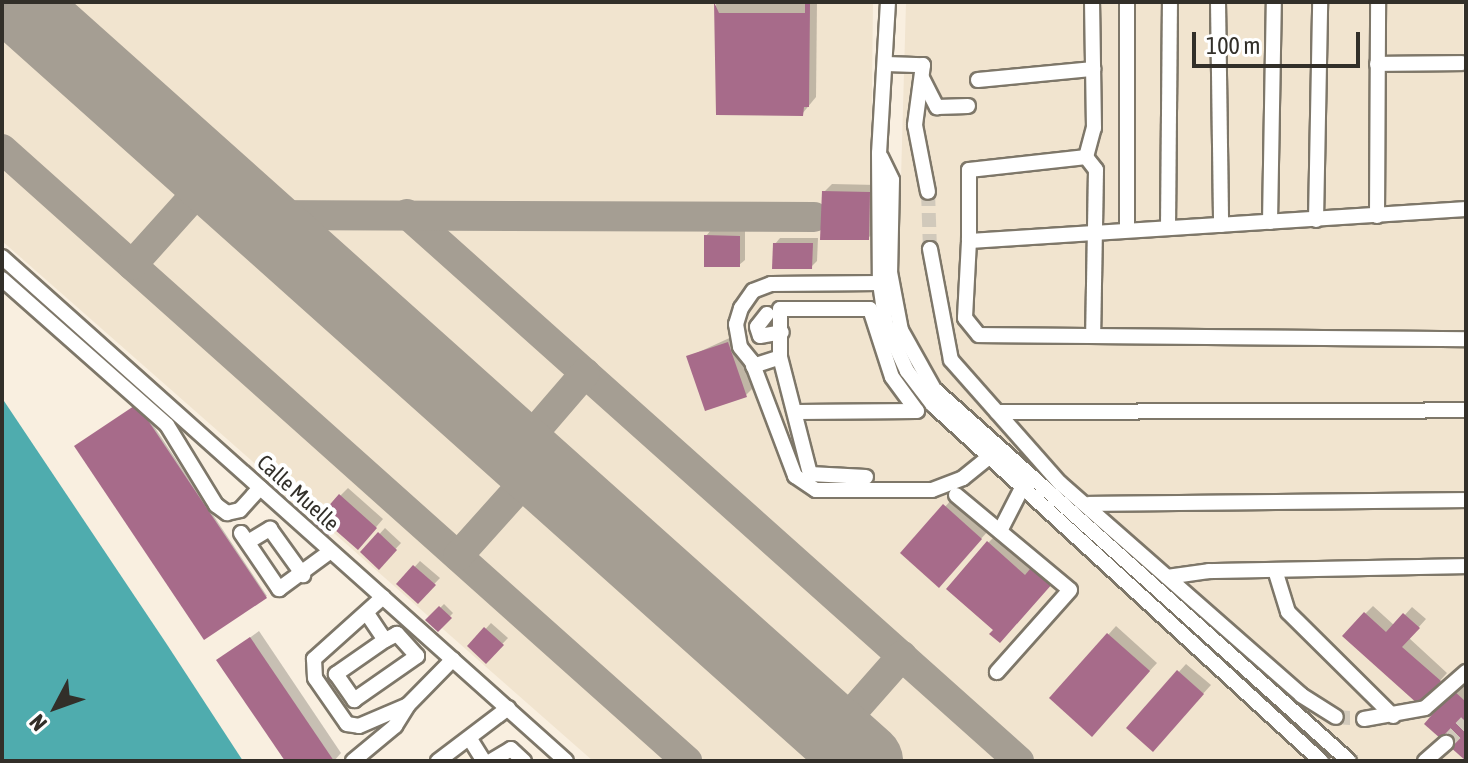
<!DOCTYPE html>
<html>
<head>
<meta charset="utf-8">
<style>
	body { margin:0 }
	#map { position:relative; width:1468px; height:763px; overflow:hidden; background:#f9efe0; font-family:"Asap Condensed",sans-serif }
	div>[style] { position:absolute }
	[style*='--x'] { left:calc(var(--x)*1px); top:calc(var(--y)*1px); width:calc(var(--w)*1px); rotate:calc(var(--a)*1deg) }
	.built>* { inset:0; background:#f1e4cf }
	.water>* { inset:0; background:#4facae }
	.pier>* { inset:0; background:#f9efe0 }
	.shadow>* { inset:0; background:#0003 }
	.taxiway>* { height:30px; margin:-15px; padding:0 15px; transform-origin:15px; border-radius:15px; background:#a59e93 }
	.runway>* { height:76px; margin:-38px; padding:0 38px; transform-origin:38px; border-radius:38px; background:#a59e93 }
	.building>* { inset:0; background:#a76b8a }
	.minor-tunnel>* { height:14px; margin-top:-7px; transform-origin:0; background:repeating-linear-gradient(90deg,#d1c9bb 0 14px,transparent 0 21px) }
	.roads { filter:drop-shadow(2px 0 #7e7769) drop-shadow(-2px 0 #7e7769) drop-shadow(0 2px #7e7769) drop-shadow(0 -2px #7e7769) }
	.minor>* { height:14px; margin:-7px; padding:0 7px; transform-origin:7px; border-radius:7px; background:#fff }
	span { translate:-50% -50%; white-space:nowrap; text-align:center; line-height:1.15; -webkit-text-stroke:8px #fff; paint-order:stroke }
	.street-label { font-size:22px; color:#322f29 }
	.frame { position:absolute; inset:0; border:4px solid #322f29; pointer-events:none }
	.north { position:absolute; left:16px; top:667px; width:80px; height:80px; -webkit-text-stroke:6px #fff; paint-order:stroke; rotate:229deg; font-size:22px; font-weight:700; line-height:32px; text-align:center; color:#322f29 }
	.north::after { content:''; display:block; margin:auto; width:28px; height:36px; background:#322f29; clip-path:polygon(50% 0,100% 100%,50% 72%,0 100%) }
	.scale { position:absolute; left:1192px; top:32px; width:168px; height:36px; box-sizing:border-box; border:4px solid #322f29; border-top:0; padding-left:10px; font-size:24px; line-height:28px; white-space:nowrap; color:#322f29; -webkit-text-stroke:6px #fff; paint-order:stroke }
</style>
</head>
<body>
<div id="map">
	<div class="built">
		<i style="clip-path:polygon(2px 2px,873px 2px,870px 266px,875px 309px,899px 375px,918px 401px,1316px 761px,593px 761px,2px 241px)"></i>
		<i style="clip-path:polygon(906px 2px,1463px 2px,1466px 761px,1351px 761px,938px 384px,910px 339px,898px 283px)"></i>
	</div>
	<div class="water">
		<i style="clip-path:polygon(2px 398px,166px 643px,243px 761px,2px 761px)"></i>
	</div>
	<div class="pier">
		<i style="clip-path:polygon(24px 424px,170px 641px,247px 761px,22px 426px)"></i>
	</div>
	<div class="shadow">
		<i style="clip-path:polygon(725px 2px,817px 2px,816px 97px,802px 114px,718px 113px,716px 3px)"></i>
		<i style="clip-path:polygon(832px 184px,877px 185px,876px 231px,868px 238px,824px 192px)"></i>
		<i style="clip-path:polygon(711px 230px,745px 231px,745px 260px,739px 265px,706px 236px)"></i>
		<i style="clip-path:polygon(780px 238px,818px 238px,817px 261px,811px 267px,775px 244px)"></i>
		<i style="clip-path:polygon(736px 335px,754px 387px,746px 395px,688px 357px)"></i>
		<i style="clip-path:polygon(139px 404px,267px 596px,205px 637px)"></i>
		<i style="clip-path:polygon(348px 488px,383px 519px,365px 540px,340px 496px)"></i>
		<i style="clip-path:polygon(953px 498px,989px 530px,946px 577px,903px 553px)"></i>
		<i style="clip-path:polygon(385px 528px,401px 543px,379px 567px,363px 552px)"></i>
		<i style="clip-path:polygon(996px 535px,1059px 574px,995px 630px,988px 543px)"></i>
		<i style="clip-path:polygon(420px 561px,440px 578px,418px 601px,399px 584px)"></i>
		<i style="clip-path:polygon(444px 604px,453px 613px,438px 629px,428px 620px)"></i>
		<i style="clip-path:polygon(1373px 606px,1395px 626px,1412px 607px,1426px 619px,1409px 638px,1447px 673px,1427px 695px,1365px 614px)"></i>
		<i style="clip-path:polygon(491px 623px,508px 638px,486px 661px,470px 646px)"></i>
		<i style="clip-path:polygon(1116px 626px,1157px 663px,1099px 726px,1052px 698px)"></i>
		<i style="clip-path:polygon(259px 631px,341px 753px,334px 761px,287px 761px,219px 660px)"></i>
		<i style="clip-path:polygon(1186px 664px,1211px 685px,1160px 741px,1129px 727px)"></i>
		<i style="clip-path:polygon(1462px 684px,1466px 687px,1466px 759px,1455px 692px)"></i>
	</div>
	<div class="taxiway">
		<i style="--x:2;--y:149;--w:919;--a:41.78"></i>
		<i style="--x:407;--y:214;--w:821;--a:41.79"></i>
		<i style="--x:255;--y:215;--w:559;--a:0.2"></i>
		<i style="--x:132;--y:265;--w:118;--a:-48.1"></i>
		<i style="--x:518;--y:451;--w:103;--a:-49.3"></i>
		<i style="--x:458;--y:556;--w:118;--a:-48.1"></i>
		<i style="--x:834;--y:733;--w:103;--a:-48.6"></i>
	</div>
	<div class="runway">
		<i style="--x:16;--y:2;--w:1139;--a:41.8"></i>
	</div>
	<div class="building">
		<i style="clip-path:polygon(714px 2px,719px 13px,805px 13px,805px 3px,810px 4px,809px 107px,804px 107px,803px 116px,716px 115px)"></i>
		<i style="clip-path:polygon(822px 191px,870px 192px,869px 240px,820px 240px)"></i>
		<i style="clip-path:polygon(704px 235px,740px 236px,740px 267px,704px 267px)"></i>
		<i style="clip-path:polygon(773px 243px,813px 243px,812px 269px,772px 269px)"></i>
		<i style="clip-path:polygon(728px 342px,747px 397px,705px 411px,686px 356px)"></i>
		<i style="clip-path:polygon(137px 404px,267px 598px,204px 640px,74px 446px)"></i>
		<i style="clip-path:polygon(339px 494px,377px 528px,358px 550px,334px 529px,327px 537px,312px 525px)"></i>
		<i style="clip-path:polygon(943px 504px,982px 539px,939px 588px,900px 553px)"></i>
		<i style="clip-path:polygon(378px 532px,397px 550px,379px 570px,360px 552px)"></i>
		<i style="clip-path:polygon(987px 541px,1025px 575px,1030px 569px,1053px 583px,1000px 643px,989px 634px,993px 630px,946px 589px)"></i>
		<i style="clip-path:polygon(413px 565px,436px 585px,418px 604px,396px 584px)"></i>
		<i style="clip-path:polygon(439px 606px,452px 618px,438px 632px,425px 620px)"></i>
		<i style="clip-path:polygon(1364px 612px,1386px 632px,1403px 613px,1420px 628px,1402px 647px,1441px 681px,1419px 705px,1342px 636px)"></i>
		<i style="clip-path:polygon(484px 627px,504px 645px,486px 664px,467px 646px)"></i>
		<i style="clip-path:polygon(1107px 633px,1150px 671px,1092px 737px,1049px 698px)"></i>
		<i style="clip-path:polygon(250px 637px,334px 761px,285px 761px,216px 660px)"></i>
		<i style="clip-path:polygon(1177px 670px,1204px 694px,1153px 752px,1126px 728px)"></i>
		<i style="clip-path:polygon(1453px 690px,1466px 702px,1466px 761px,1424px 724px)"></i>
	</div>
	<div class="minor-tunnel">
		<i style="--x:928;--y:192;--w:57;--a:88"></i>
		<i style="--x:1336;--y:717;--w:28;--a:4"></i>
		<i style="--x:1446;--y:743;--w:29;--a:-46"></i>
	</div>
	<div class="roads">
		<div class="minor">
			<i style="--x:888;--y:2;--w:151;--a:93.4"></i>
			<i style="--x:879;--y:153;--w:130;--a:89.6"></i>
			<i style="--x:880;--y:283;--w:42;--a:81.9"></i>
			<i style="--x:886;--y:325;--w:51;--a:65.5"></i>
			<i style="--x:907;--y:371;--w:43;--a:52.6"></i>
			<i style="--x:933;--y:405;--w:527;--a:42.54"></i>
			<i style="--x:1127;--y:2;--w:226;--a:90"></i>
			<i style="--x:1218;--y:2;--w:223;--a:89.2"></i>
			<i style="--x:886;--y:64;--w:37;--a:2"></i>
			<i style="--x:923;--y:65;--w:61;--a:97.6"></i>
			<i style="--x:915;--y:125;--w:68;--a:79"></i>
			<i style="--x:1377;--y:64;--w:85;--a:-0.7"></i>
			<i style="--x:922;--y:78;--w:33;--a:63"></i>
			<i style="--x:937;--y:107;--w:31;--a:-2"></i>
			<i style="--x:978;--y:80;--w:116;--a:-5.5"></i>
			<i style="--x:881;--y:157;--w:25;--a:64"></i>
			<i style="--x:892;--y:180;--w:92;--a:91.2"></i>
			<i style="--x:890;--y:272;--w:59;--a:79.3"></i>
			<i style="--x:901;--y:330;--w:68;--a:60.8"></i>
			<i style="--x:934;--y:389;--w:557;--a:41.87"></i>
			<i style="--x:1086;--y:157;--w:30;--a:-75"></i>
			<i style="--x:1094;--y:128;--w:126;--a:-90.9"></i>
			<i style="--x:1466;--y:209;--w:498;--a:176.3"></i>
			<i style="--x:969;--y:241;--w:77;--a:93"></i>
			<i style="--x:965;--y:318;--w:22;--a:51"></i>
			<i style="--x:979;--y:335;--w:487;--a:0.5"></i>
			<i style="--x:1377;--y:216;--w:214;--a:-89.7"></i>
			<i style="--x:1316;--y:220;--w:218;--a:-88.9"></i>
			<i style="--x:1270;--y:222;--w:220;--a:-89"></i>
			<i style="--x:1168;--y:228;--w:226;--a:-89.5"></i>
			<i style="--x:969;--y:241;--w:71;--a:-90"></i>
			<i style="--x:969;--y:170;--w:118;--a:-6.3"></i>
			<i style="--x:1086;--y:157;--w:16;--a:52"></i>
			<i style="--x:1096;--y:170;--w:166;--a:91"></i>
			<i style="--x:930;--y:249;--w:113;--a:79.3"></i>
			<i style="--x:951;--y:360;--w:164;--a:48.5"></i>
			<i style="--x:1060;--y:483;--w:321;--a:41.3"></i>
			<i style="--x:1301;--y:695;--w:41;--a:32.2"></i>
			<i style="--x:2;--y:257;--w:756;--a:41.78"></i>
			<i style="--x:2;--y:279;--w:220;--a:41.5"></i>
			<i style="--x:167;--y:425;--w:94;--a:58.5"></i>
			<i style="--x:216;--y:505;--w:14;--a:36"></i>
			<i style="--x:227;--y:513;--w:13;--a:-13"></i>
			<i style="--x:240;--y:510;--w:30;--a:-48"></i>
			<i style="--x:880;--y:283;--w:109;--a:179.5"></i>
			<i style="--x:771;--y:284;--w:19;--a:159"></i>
			<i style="--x:753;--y:291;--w:21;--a:125"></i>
			<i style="--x:741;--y:308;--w:17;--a:107"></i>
			<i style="--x:736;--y:324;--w:23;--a:80"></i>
			<i style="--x:740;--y:347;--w:19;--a:51"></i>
			<i style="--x:752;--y:362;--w:122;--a:69.3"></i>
			<i style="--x:795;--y:476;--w:25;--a:34"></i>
			<i style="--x:816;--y:490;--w:116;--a:0"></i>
			<i style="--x:932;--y:490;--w:33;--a:-21"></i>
			<i style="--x:963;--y:478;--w:33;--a:-39"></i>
			<i style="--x:767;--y:314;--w:16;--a:128"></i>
			<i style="--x:757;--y:327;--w:9;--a:72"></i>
			<i style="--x:760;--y:336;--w:22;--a:-10"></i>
			<i style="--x:780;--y:357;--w:48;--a:-90"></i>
			<i style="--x:780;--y:309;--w:90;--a:0"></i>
			<i style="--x:870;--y:309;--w:71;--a:72.1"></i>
			<i style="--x:892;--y:377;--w:42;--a:53.7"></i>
			<i style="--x:753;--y:366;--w:28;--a:-18"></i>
			<i style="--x:780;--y:357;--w:121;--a:75.6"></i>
			<i style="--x:810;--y:474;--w:56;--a:3.1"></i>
			<i style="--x:797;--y:412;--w:120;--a:-0.5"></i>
			<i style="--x:997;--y:412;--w:469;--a:-0.2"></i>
			<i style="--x:956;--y:495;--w:148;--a:39.8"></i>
			<i style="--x:1070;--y:590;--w:110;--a:131.7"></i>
			<i style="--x:1089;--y:504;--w:377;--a:-0.6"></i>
			<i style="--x:1000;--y:531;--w:48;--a:-62.9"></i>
			<i style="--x:241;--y:533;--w:68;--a:55.8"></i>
			<i style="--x:279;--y:589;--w:64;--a:-36.2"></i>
			<i style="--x:248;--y:542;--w:26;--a:-31"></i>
			<i style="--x:270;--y:529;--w:57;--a:54.3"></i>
			<i style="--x:1275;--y:570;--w:44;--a:72.8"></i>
			<i style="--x:1288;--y:612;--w:148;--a:44.7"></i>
			<i style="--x:1167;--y:577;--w:42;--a:-8.1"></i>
			<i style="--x:1209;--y:571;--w:257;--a:-1.1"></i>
			<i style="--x:383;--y:597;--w:93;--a:138.1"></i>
			<i style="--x:314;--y:659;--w:19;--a:87"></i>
			<i style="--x:315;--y:678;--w:56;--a:55.2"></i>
			<i style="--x:347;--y:724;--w:12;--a:9"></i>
			<i style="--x:359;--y:726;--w:53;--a:-23.2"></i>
			<i style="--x:408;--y:705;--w:64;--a:-45.6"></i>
			<i style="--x:368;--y:615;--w:30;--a:56"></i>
			<i style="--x:385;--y:640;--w:60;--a:145.2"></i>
			<i style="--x:336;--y:674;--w:32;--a:55"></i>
			<i style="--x:354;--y:700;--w:77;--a:-34.9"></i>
			<i style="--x:417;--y:656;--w:30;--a:-132"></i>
			<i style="--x:397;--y:634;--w:13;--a:153"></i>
			<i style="--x:1364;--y:719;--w:62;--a:-10.2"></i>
			<i style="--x:1425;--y:708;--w:55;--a:-41.3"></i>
			<i style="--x:470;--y:739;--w:26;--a:58"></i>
			<i style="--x:353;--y:761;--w:55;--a:-39.8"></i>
			<i style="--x:395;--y:726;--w:25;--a:-58"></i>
			<i style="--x:438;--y:761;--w:88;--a:-37.1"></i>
			<i style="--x:491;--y:761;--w:23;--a:-31"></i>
			<i style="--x:511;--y:749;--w:18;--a:43"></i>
			<i style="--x:1425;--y:761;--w:28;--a:-41"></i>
		</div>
	</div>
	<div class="street-label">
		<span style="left:298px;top:493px;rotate:42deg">Calle Muelle</span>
	</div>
	<div class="frame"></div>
	<div class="north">N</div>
	<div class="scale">100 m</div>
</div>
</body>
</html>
